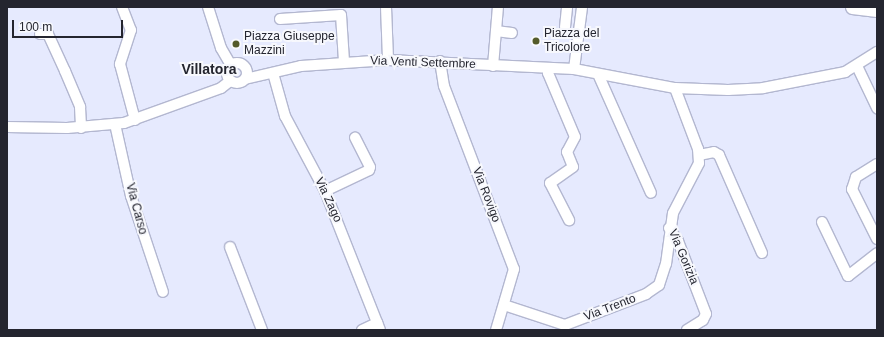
<!DOCTYPE html>
<html>
<head>
<meta charset="utf-8">
<style>
	body { margin:0 }
	#map { position:relative; width:884px; height:337px; overflow:hidden; background:#e6eafe; font-family:Helvetica,sans-serif }
	div>[style] { position:absolute }
	[style*='--x'] { left:calc(var(--x)*1px); top:calc(var(--y)*1px); width:calc(var(--w)*1px); rotate:calc(var(--a)*1deg) }
	.roads { filter:drop-shadow(1px 0 #b3b7d0) drop-shadow(-1px 0 #b3b7d0) drop-shadow(0 1px #b3b7d0) drop-shadow(0 -1px #b3b7d0) }
	.minor>* { height:10px; margin:-5px; padding:0 5px; transform-origin:5px; border-radius:5px; background:#fff }
	.minor>.ring { margin:-5px; padding:0; box-sizing:content-box; background:none; border:10px solid #fff; border-radius:50% }
	.major>* { height:13px; margin:-6.5px; padding:0 6.5px; transform-origin:6.5px; border-radius:6.5px; background:#fff }
	.dots>* { width:11px; height:11px; translate:-50% -50%; box-sizing:border-box; border:2px solid #f7f8fd; border-radius:50% }
	span { translate:-50% -50%; white-space:nowrap; text-align:center; line-height:1.15; -webkit-text-stroke:4px #f7f8fd; paint-order:stroke }
	.poi-label { font-size:12px; color:#24252f }
	.left { translate:0 -50%; text-align:left }
	.street-label { font-size:12px; color:#24252f }
	.quarter-label { font-size:14px; color:#24252f; font-weight:700 }
	.frame { position:absolute; inset:0; border:8px solid #24252f; pointer-events:none }
	.scale { position:absolute; left:12px; top:20px; width:111px; height:18px; box-sizing:border-box; border:2px solid #24252f; border-top:0; padding-left:5px; font-size:12px; line-height:14px; white-space:nowrap; color:#24252f; -webkit-text-stroke:3px #f7f8fd; paint-order:stroke }
</style>
</head>
<body>
<div id="map">
	<div class="roads">
		<div class="minor">
			<i style="--x:122;--y:7;--w:25;--a:69"></i>
			<i style="--x:131;--y:30;--w:36;--a:108"></i>
			<i style="--x:120;--y:64;--w:58;--a:75"></i>
			<i style="--x:208;--y:7;--w:43;--a:72.4"></i>
			<i style="--x:221;--y:48;--w:20;--a:60"></i>
			<i style="--x:386;--y:7;--w:53;--a:87.8"></i>
			<i style="--x:280;--y:19;--w:61;--a:-3.8"></i>
			<i style="--x:341;--y:15;--w:46;--a:86.3"></i>
			<i style="--x:565;--y:27;--w:20;--a:-84"></i>
			<i style="--x:496;--y:31;--w:16;--a:7"></i>
			<i style="--x:40;--y:34;--w:8;--a:0"></i>
			<i style="--x:48;--y:34;--w:41;--a:65.3"></i>
			<i style="--x:65;--y:71;--w:39;--a:67"></i>
			<i style="--x:80;--y:107;--w:21;--a:87"></i>
			<i style="--x:440;--y:61;--w:25;--a:81"></i>
			<i style="--x:444;--y:86;--w:196;--a:69.1"></i>
			<i style="--x:514;--y:269;--w:64;--a:106.4"></i>
			<i class="ring" style="left:227px;top:63px;width:10px;height:10px"></i>
			<i style="--x:493;--y:66;--w:59;--a:-85.2"></i>
			<i style="--x:857;--y:66;--w:47;--a:64.5"></i>
			<i style="--x:548;--y:68;--w:5;--a:90"></i>
			<i style="--x:548;--y:73;--w:69;--a:67.1"></i>
			<i style="--x:575;--y:137;--w:17;--a:118"></i>
			<i style="--x:567;--y:152;--w:16;--a:68"></i>
			<i style="--x:573;--y:167;--w:28;--a:145"></i>
			<i style="--x:550;--y:183;--w:42;--a:62.8"></i>
			<i style="--x:574;--y:69;--w:63;--a:-82.6"></i>
			<i style="--x:273;--y:73;--w:45;--a:74.4"></i>
			<i style="--x:285;--y:116;--w:85;--a:61.9"></i>
			<i style="--x:325;--y:191;--w:149;--a:68.4"></i>
			<i style="--x:598;--y:74;--w:130;--a:66"></i>
			<i style="--x:245;--y:79;--w:57;--a:-13.1"></i>
			<i style="--x:301;--y:66;--w:87;--a:-3.9"></i>
			<i style="--x:388;--y:60;--w:186;--a:2.8"></i>
			<i style="--x:574;--y:69;--w:103;--a:10.7"></i>
			<i style="--x:675;--y:88;--w:53;--a:2.2"></i>
			<i style="--x:728;--y:90;--w:35;--a:-3"></i>
			<i style="--x:763;--y:88;--w:84;--a:-11"></i>
			<i style="--x:845;--y:72;--w:38;--a:-32"></i>
			<i style="--x:115;--y:124;--w:74;--a:77.5"></i>
			<i style="--x:131;--y:196;--w:101;--a:71.6"></i>
			<i style="--x:7;--y:127;--w:60;--a:1"></i>
			<i style="--x:67;--y:128;--w:57;--a:-5"></i>
			<i style="--x:124;--y:123;--w:103;--a:-19.8"></i>
			<i style="--x:221;--y:88;--w:11;--a:-38"></i>
			<i style="--x:699;--y:155;--w:15;--a:-11"></i>
			<i style="--x:714;--y:152;--w:6;--a:31"></i>
			<i style="--x:719;--y:155;--w:107;--a:66.3"></i>
			<i style="--x:877;--y:164;--w:25;--a:148"></i>
			<i style="--x:856;--y:177;--w:13;--a:108"></i>
			<i style="--x:852;--y:189;--w:56;--a:63.4"></i>
			<i style="--x:325;--y:191;--w:49;--a:-25.5"></i>
			<i style="--x:369;--y:170;--w:3;--a:-72"></i>
			<i style="--x:370;--y:167;--w:33;--a:-117"></i>
			<i style="--x:822;--y:222;--w:60;--a:64.3"></i>
			<i style="--x:848;--y:276;--w:37;--a:-38"></i>
			<i style="--x:669;--y:228;--w:16;--a:55"></i>
			<i style="--x:678;--y:241;--w:78;--a:69"></i>
			<i style="--x:706;--y:314;--w:7;--a:117"></i>
			<i style="--x:703;--y:320;--w:19;--a:148"></i>
			<i style="--x:230;--y:247;--w:89;--a:68.9"></i>
			<i style="--x:504;--y:305;--w:64;--a:18.2"></i>
			<i style="--x:565;--y:325;--w:87;--a:-20.9"></i>
			<i style="--x:646;--y:294;--w:16;--a:-35"></i>
			<i style="--x:659;--y:285;--w:22;--a:-72"></i>
			<i style="--x:666;--y:264;--w:51;--a:-82.2"></i>
			<i style="--x:673;--y:213;--w:56;--a:-62.5"></i>
			<i style="--x:699;--y:163;--w:14;--a:-94"></i>
			<i style="--x:698;--y:149;--w:65;--a:-110.7"></i>
			<i style="--x:362;--y:330;--w:17;--a:-25"></i>
		</div>
		<div class="major">
			<i style="--x:852;--y:7;--w:25;--a:7"></i>
		</div>
	</div>
	<div class="dots">
		<i style="left:536px;top:41px;background:#545b2a"></i>
		<i style="left:236px;top:44px;background:#545b2a"></i>
	</div>
	<div class="poi-label">
		<span class="left" style="left:544px;top:41px">Piazza del<br>Tricolore</span>
		<span class="left" style="left:244px;top:44px">Piazza Giuseppe<br>Mazzini</span>
	</div>
	<div class="street-label">
		<span style="left:423px;top:63px;rotate:2deg">Via Venti Settembre</span>
		<span style="left:486px;top:195px;rotate:69deg">Via Rovigo</span>
		<span style="left:328px;top:200px;rotate:65deg">Via Zago</span>
		<span style="left:136px;top:209px;rotate:75deg">Via Carso</span>
		<span style="left:683px;top:257px;rotate:67deg">Via Gorizia</span>
		<span style="left:610px;top:308px;rotate:-21deg">Via Trento</span>
	</div>
	<div class="quarter-label">
		<span style="left:209px;top:69px">Villatora</span>
	</div>
	<div class="frame"></div>
	<div class="scale">100 m</div>
</div>
</body>
</html>
